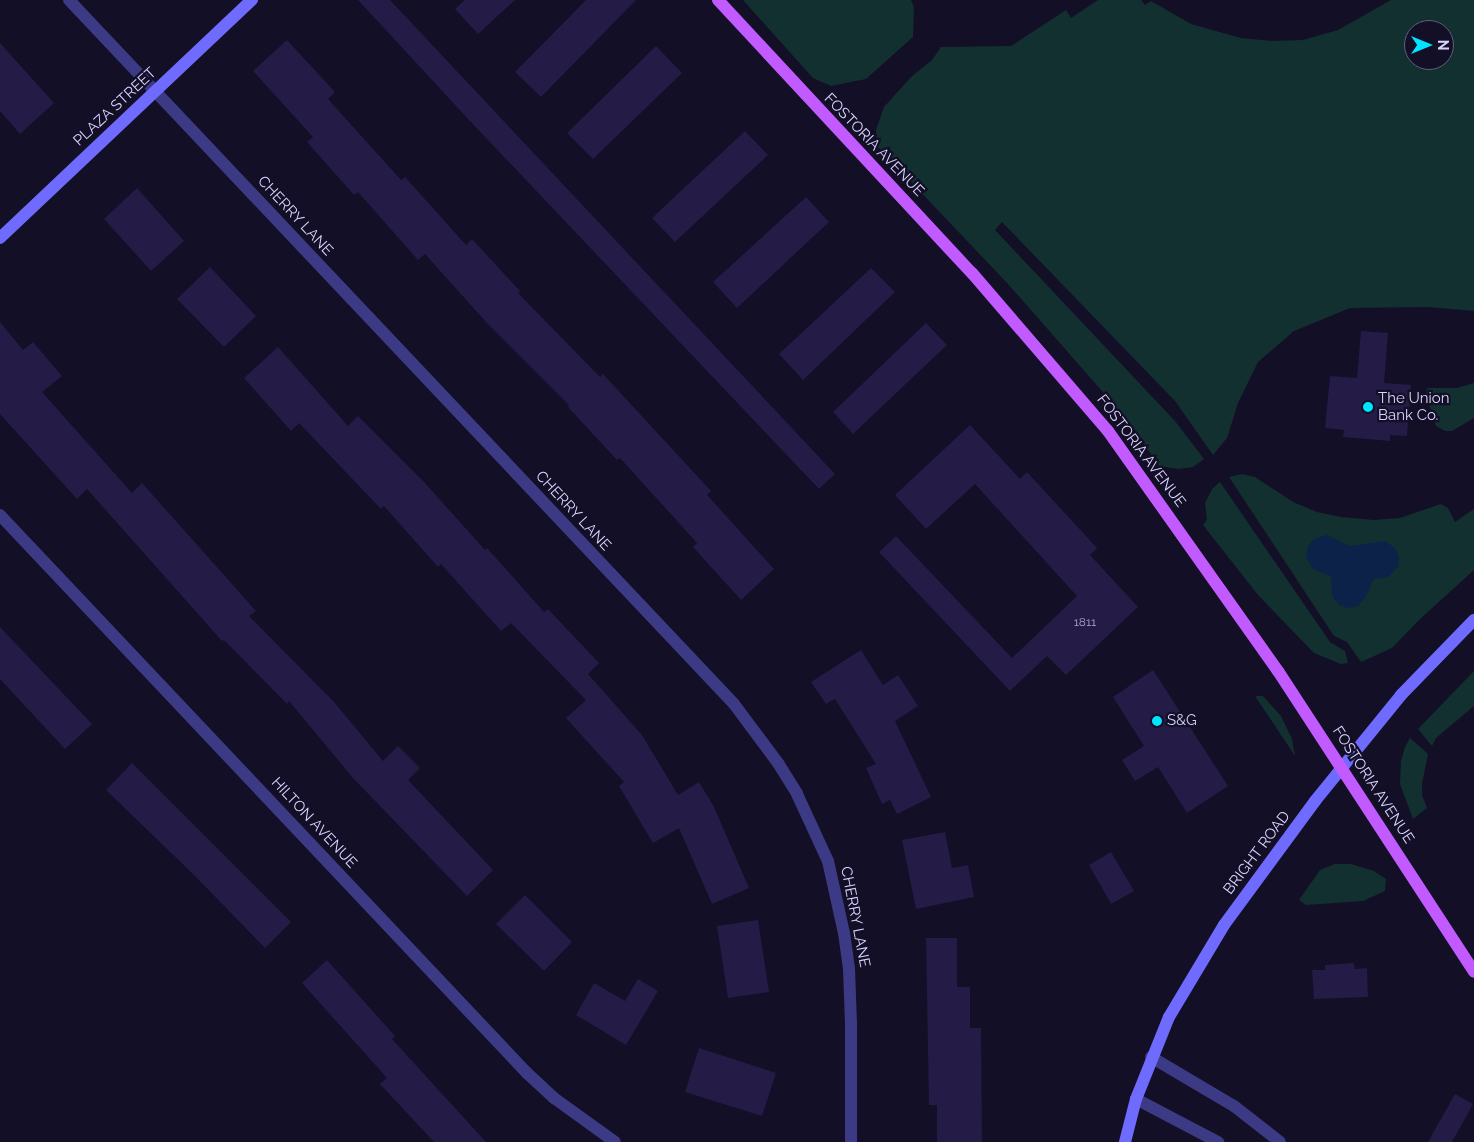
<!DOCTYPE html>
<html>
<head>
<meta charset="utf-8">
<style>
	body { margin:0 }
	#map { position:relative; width:1474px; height:1142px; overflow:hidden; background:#130f26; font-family:Raleway,sans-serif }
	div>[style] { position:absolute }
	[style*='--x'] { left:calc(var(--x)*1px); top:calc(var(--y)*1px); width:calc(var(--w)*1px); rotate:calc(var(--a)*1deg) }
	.green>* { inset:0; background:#12302f }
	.water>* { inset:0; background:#0c2248 }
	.building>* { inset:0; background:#241b47 }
	.street>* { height:12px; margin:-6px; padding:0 6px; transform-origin:6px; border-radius:6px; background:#3d3a85 }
	.secondary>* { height:12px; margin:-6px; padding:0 6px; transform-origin:6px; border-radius:6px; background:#6f6bff }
	.primary>* { height:12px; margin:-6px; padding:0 6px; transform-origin:6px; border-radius:6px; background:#c25bff }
	.dots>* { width:14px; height:14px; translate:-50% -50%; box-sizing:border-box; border:2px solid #130f26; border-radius:50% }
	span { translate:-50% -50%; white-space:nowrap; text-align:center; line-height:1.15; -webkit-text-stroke:4.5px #130f26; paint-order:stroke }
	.number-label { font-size:12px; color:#aca6d1 }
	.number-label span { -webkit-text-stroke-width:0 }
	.street-label { font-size:15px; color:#d9d4ff }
	.poi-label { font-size:15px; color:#d9d4ff }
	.left { translate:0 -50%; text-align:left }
	.north { position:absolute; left:1404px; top:20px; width:50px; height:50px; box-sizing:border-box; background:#130f26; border:1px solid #625e7d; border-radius:50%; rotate:90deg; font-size:14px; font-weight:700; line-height:20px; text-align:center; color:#d9d4ff }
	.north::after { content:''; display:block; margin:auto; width:18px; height:22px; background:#00e5ff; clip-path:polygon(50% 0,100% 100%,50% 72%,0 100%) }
</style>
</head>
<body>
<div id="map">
	<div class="green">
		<i style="clip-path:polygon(743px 0,911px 0,914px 7px,913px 37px,866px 79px,831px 86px,813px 78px)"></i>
		<i style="clip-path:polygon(evenodd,1098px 0,1141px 0,1145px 5px,1151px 1px,1191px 24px,1241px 38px,1272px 41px,1303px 40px,1338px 30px,1391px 0,1474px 0,1474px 311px,1428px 307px,1350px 308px,1294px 331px,1258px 362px,1238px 403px,1227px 438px,1213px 455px,1175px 401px,1002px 222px,995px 230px,1175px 421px,1204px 459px,1193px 467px,1179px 469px,1159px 466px,1130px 423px,1008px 284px,877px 146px,876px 130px,884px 107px,911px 77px,932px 60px,941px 47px,1011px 46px,1066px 10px,1071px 18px,1098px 0,1414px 30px,1444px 30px,1444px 60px,1414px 60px,1414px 30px)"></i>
		<i style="clip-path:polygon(1474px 383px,1474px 418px,1452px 431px,1445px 431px,1436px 426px,1426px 395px,1427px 388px,1457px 388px)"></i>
		<i style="clip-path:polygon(1242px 474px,1255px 477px,1293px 502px,1317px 512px,1341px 517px,1374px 520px,1400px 518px,1441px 504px,1448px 508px,1455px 522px,1474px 509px,1474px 570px,1419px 620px,1392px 648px,1361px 662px,1347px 642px,1334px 636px,1229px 477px)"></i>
		<i style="clip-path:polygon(1220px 482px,1330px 642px,1345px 651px,1348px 663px,1341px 664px,1314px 653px,1258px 595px,1203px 525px,1207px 520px,1205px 503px,1212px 489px)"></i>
		<i style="clip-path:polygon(1474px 671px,1474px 706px,1436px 738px,1432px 746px,1418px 729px)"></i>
		<i style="clip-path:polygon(1255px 696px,1263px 696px,1281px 716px,1292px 739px,1295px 756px)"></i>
		<i style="clip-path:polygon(1410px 738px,1428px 754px,1422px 784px,1422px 795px,1427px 808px,1413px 819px,1400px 784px,1401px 761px,1405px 747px)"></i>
		<i style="clip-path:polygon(1335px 864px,1351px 864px,1374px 871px,1386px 879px,1385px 891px,1363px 901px,1306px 905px,1299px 900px,1320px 870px)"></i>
	</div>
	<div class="water">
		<i style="clip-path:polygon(1327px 535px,1350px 546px,1385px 541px,1395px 548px,1399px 556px,1398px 567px,1388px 577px,1374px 579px,1365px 598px,1358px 606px,1348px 608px,1339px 605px,1332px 596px,1331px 577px,1312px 568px,1306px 557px,1308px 546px,1314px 539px)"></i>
	</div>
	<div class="building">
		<i style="clip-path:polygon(358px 0,390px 0,835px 474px,819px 489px,469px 120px)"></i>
		<i style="clip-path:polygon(465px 0,515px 0,478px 34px,455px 9px)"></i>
		<i style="clip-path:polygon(586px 0,636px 0,541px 97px,515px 72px)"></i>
		<i style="clip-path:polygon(287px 40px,335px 92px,328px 99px,401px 180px,405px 177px,466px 245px,472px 239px,520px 291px,518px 293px,600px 377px,603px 374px,711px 491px,707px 495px,774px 569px,741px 600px,693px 547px,697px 543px,620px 458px,617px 460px,568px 407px,569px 405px,486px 322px,425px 254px,418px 260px,358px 192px,354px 195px,307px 142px,313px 137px,253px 71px)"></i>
		<i style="clip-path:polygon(0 43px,54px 103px,20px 134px,0 111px)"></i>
		<i style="clip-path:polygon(656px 46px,682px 73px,593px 159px,567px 133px)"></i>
		<i style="clip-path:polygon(745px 131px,768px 155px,675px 242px,652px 218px)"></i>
		<i style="clip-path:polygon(137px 188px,184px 241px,151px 271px,104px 219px)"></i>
		<i style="clip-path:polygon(806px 197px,829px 222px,737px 308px,713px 282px)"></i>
		<i style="clip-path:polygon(210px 267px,256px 316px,224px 347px,177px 299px)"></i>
		<i style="clip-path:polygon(871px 268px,895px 292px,803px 380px,779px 354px)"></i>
		<i style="clip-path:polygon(0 322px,23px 350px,33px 342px,62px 376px,42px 392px,132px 493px,142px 483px,256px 611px,249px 616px,334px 702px,383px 761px,398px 746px,420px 768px,408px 780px,493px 870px,467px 896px,353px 778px,289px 701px,287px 704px,224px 640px,222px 641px,87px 489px,77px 499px,0 414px)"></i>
		<i style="clip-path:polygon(926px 323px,947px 345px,853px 434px,833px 412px)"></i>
		<i style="clip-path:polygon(1361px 331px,1388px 333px,1384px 383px,1411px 385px,1407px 436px,1390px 435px,1390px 441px,1343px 437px,1344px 430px,1325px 428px,1330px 376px,1357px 378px)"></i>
		<i style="clip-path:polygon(278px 347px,348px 426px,358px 416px,425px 483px,485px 550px,487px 548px,544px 612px,548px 609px,599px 663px,588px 674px,642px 735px,678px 795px,699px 782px,714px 807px,749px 888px,712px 904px,679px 828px,653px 843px,619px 786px,624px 782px,566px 718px,586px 700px,511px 623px,501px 631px,441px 564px,438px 567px,384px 506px,381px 509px,299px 423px,291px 431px,244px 378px)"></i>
		<i style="clip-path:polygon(970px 425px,1020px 479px,1027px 472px,1097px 548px,1090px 555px,1138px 607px,1066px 675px,1047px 656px,1010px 691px,879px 552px,896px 536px,1012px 658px,1077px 596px,975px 484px,926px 529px,895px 495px)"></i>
		<i style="clip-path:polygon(0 627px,92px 724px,65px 749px,0 679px)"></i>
		<i style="clip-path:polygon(861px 650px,883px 685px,898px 675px,918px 706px,895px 721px,931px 797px,897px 814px,890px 800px,882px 804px,866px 768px,876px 764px,835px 699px,826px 704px,811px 682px)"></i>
		<i style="clip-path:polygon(1153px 670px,1228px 786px,1187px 813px,1158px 767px,1135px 781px,1122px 760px,1144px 746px,1113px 697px)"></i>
		<i style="clip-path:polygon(132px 763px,291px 922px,265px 948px,195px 876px,106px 790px)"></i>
		<i style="clip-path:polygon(945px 832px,952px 868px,968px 865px,974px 897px,916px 909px,902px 840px)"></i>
		<i style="clip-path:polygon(1111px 852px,1134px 891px,1111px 904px,1089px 865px)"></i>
		<i style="clip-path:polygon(525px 895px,572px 942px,544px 971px,496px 924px)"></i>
		<i style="clip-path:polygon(758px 920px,769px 992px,728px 998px,717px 926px)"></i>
		<i style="clip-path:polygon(926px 938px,957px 938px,957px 987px,970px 987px,970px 1028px,981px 1028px,982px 1142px,937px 1142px,937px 1105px,929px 1105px)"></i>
		<i style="clip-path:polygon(327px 960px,395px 1036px,392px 1039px,486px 1142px,434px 1142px,380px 1084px,387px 1078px,302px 983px)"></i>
		<i style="clip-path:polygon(1354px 963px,1355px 969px,1367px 968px,1368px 997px,1314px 999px,1312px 970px,1325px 970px,1325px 965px)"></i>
		<i style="clip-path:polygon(638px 979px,658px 991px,626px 1045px,576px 1015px,594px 983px,625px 1001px)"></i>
		<i style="clip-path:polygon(699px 1048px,776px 1073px,762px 1116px,685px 1092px)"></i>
		<i style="clip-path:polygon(1455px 1094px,1473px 1104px,1452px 1142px,1428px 1142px)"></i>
	</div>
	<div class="street">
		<i style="--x:69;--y:0;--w:968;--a:46.63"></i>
		<i style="--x:734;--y:704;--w:74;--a:53.3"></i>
		<i style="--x:778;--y:763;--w:36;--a:58"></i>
		<i style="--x:797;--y:794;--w:74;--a:65.2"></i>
		<i style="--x:828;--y:861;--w:74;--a:77.5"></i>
		<i style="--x:844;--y:933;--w:36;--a:82"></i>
		<i style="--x:849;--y:969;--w:55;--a:87.9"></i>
		<i style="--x:851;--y:1024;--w:118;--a:90"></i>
		<i style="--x:0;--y:515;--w:768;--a:46.64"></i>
		<i style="--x:527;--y:1073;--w:37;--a:43"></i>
		<i style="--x:554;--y:1098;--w:75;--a:35.8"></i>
		<i style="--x:1151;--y:1057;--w:96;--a:30.6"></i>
		<i style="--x:1234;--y:1106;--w:58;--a:38"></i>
		<i style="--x:1136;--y:1099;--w:93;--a:27.7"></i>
	</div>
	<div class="secondary">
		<i style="--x:0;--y:238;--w:347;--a:-43.4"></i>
		<i style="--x:1125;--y:1142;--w:44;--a:-75.7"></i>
		<i style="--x:1136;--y:1099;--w:88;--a:-68.1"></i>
		<i style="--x:1169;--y:1017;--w:107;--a:-59.1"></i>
		<i style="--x:1224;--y:925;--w:154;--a:-53.7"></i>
		<i style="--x:1315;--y:801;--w:136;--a:-50.9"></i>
		<i style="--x:1401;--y:695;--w:105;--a:-45.8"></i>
	</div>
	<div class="primary">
		<i style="--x:718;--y:0;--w:373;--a:47.1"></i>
		<i style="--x:972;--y:273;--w:208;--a:49.3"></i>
		<i style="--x:1108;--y:431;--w:294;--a:54.7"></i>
		<i style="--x:1278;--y:671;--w:359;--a:56.9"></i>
	</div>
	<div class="dots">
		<i style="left:1368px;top:407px;background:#00e5ff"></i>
		<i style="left:1157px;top:721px;background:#00e5ff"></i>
	</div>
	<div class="number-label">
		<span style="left:1085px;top:623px">1811</span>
	</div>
	<div class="street-label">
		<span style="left:115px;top:107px;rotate:-43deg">PLAZA STREET</span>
		<span style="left:874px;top:145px;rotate:46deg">FOSTORIA AVENUE</span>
		<span style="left:295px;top:216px;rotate:47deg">CHERRY LANE</span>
		<span style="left:1141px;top:451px;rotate:53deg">FOSTORIA AVENUE</span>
		<span style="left:573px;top:511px;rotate:47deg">CHERRY LANE</span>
		<span style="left:1373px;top:785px;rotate:57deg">FOSTORIA AVENUE</span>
		<span style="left:314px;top:823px;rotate:47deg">HILTON AVENUE</span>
		<span style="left:1257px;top:853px;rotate:-53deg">BRIGHT ROAD</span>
		<span style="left:855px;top:917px;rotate:79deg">CHERRY LANE</span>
	</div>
	<div class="poi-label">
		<span class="left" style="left:1378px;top:407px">The Union<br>Bank Co.</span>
		<span class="left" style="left:1167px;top:721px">S&amp;G</span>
	</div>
	<div class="north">N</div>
</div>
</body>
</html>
